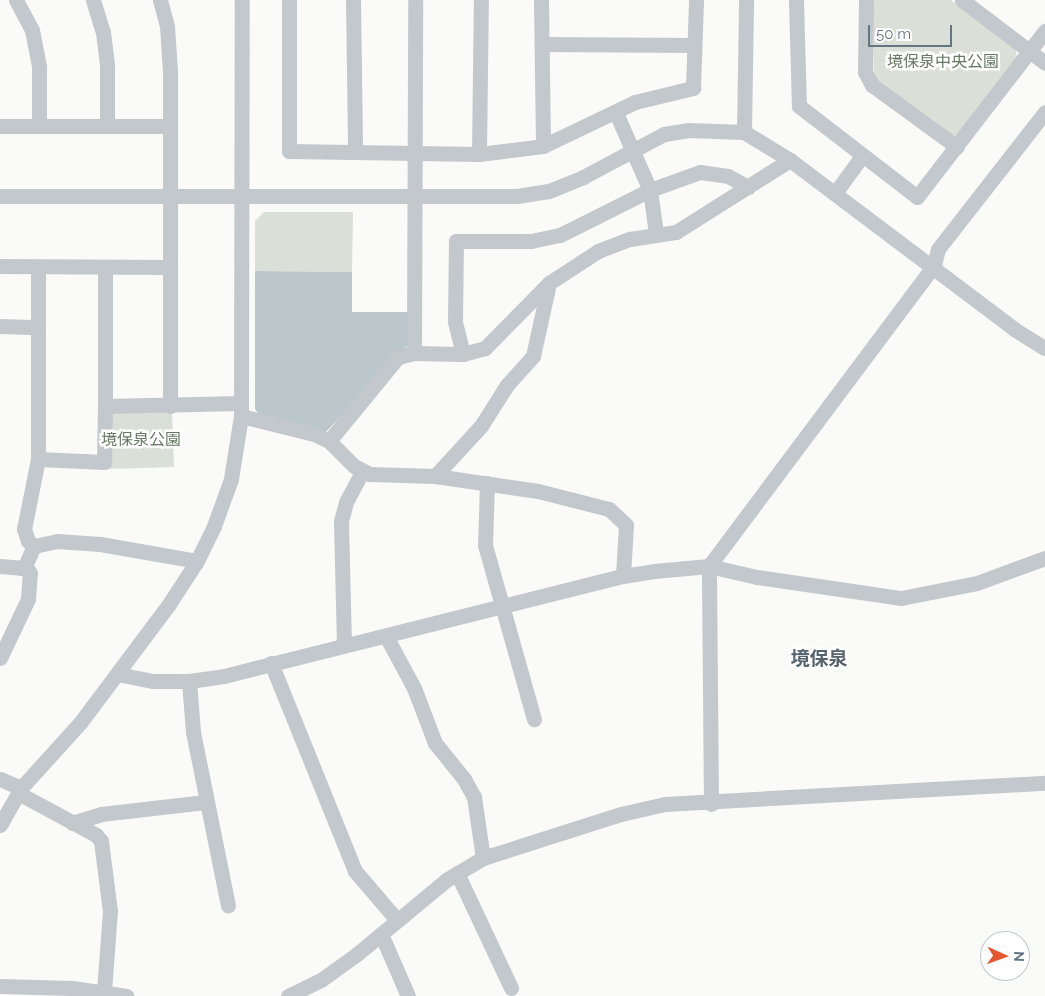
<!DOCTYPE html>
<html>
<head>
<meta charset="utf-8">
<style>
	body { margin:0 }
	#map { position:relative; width:1045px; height:996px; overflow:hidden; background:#fafaf8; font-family:Raleway,"Noto Sans JP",sans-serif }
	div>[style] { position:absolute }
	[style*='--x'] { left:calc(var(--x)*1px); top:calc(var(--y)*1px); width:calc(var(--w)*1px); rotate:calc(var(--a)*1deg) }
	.green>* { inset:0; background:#dadfd7 }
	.water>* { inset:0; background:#bbc7cb }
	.minor>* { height:15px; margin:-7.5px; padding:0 7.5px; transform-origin:7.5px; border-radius:7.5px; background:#c3c8cc }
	span { translate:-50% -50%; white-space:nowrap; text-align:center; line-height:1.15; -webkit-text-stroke:5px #fff; paint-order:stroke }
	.park-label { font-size:16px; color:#687a64 }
	.quarter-label { font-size:19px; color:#57646e; font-weight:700 }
	.north { position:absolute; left:980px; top:931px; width:50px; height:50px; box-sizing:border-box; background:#fff; border:1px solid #c1c8cd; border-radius:50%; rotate:92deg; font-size:14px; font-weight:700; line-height:20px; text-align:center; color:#657683 }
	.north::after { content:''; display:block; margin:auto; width:18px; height:22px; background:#e4572e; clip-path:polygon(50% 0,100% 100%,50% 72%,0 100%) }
	.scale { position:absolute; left:868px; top:25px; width:84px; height:22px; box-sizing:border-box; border:2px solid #657683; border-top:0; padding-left:6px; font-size:15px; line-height:18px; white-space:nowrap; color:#657683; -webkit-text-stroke:4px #fff; paint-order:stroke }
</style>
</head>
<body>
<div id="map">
	<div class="green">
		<i style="clip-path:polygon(872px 0,951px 0,1016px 49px,1017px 60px,958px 135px,950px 136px,874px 78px)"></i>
		<i style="clip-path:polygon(264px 212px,353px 212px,352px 272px,255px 271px,255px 221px)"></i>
		<i style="clip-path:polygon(114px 411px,172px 412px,174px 467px,108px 469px,109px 416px)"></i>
	</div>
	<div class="water">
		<i style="clip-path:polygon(255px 271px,352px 272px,352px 312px,410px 312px,409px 344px,325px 433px,260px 416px,255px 409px)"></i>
	</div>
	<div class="minor">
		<i style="--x:16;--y:0;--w:34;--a:62"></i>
		<i style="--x:32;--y:30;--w:38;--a:79"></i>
		<i style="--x:39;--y:67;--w:59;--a:90"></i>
		<i style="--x:93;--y:0;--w:34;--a:73"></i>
		<i style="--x:103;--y:32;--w:35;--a:83"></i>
		<i style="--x:107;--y:67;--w:59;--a:90"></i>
		<i style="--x:160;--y:0;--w:27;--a:75"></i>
		<i style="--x:167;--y:26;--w:45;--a:86.2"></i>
		<i style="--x:170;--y:71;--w:335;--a:90"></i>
		<i style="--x:289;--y:0;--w:151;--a:90"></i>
		<i style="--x:289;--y:151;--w:190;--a:0.9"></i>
		<i style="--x:479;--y:154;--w:64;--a:-7.1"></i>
		<i style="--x:543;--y:146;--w:102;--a:-25.6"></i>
		<i style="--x:635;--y:102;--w:60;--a:-13.6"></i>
		<i style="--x:693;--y:88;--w:88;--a:-88"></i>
		<i style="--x:353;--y:0;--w:152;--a:89.2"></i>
		<i style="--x:541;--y:0;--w:146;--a:89.2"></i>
		<i style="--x:796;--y:0;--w:106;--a:88.4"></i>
		<i style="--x:799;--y:106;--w:149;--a:37.6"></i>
		<i style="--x:917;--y:197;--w:210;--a:-52.4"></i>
		<i style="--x:866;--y:0;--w:72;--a:90.8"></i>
		<i style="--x:865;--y:72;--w:15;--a:62"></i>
		<i style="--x:872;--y:85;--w:105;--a:36.1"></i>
		<i style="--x:962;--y:0;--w:104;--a:37.2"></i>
		<i style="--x:542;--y:44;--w:152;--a:0.4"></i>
		<i style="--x:616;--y:113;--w:84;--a:66.2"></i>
		<i style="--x:650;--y:190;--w:43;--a:82.1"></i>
		<i style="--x:0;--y:126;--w:170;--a:0"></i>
		<i style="--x:744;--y:132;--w:132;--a:-89.1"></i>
		<i style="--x:479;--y:154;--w:154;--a:-89.3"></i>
		<i style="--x:835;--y:193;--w:46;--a:-53.9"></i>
		<i style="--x:0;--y:196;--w:517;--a:0"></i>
		<i style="--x:517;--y:196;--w:32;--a:-9"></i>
		<i style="--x:549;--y:191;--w:37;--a:-22"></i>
		<i style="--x:583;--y:177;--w:92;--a:-28"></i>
		<i style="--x:664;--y:134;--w:24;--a:-9"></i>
		<i style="--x:688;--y:130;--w:56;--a:2"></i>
		<i style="--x:744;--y:132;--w:54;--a:31.3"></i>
		<i style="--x:790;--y:160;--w:281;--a:37"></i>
		<i style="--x:1014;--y:329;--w:36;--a:32"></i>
		<i style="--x:0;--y:266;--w:170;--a:0.3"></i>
		<i style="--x:38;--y:267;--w:192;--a:90"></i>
		<i style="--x:38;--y:459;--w:66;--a:2.6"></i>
		<i style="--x:104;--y:462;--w:56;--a:-89"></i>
		<i style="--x:105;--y:406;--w:136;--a:-1.3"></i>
		<i style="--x:0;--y:326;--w:38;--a:2"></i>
		<i style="--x:414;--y:353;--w:353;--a:-89.8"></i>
		<i style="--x:463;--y:354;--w:34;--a:-104"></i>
		<i style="--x:455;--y:321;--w:80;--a:-89.3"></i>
		<i style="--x:456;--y:241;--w:75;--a:0"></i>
		<i style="--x:531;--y:241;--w:30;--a:-12"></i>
		<i style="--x:560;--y:235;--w:101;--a:-26.6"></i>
		<i style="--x:650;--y:190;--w:53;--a:-19.8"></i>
		<i style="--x:700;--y:172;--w:28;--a:8"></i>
		<i style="--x:728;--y:176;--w:23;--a:29"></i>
		<i style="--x:105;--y:406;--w:139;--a:-90"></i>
		<i style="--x:241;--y:416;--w:75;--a:13.9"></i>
		<i style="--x:314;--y:434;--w:17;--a:25"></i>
		<i style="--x:329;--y:441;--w:35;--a:45"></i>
		<i style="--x:354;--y:466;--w:18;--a:27"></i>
		<i style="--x:370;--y:474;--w:65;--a:1.8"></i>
		<i style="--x:435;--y:476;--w:104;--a:8.3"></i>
		<i style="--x:538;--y:491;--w:73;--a:14.2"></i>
		<i style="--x:609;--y:509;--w:23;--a:43"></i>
		<i style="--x:626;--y:525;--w:51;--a:93.4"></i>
		<i style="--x:329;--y:441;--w:109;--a:-50.6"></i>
		<i style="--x:398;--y:357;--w:16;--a:-14"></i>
		<i style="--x:414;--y:353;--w:49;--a:1.2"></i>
		<i style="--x:463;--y:354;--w:23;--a:-15"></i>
		<i style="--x:485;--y:348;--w:91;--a:-45.4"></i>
		<i style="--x:549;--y:283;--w:59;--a:-33.1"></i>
		<i style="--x:598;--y:251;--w:34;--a:-21"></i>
		<i style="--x:630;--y:239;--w:47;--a:-8.7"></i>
		<i style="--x:676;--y:232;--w:135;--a:-32.3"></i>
		<i style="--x:435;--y:476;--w:68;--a:-47.4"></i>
		<i style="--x:481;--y:426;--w:49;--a:-57.6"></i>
		<i style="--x:507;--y:385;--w:39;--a:-48"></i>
		<i style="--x:533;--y:356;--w:75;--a:-77.6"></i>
		<i style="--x:487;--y:483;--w:62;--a:91.8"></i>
		<i style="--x:485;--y:545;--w:181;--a:74.3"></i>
		<i style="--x:34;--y:546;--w:8;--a:-140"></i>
		<i style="--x:28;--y:541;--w:13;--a:-108"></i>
		<i style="--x:24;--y:529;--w:71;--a:-78.7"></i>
		<i style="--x:0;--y:566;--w:21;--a:5"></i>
		<i style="--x:21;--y:568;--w:4;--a:-27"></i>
		<i style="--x:25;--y:566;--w:22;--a:-66"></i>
		<i style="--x:34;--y:546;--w:24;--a:-12"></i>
		<i style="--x:57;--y:541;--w:43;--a:4"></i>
		<i style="--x:100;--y:544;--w:98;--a:9.9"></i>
		<i style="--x:386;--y:636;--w:59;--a:61.7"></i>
		<i style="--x:414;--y:688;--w:59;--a:69.1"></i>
		<i style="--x:435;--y:743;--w:46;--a:51.1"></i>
		<i style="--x:464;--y:779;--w:21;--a:61"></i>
		<i style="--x:474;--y:797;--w:62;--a:81.6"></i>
		<i style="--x:344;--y:645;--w:124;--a:-91.4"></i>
		<i style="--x:341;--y:521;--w:20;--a:-75"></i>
		<i style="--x:346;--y:502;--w:34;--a:-62"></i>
		<i style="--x:0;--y:658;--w:65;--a:-64.6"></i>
		<i style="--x:28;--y:599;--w:26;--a:-86"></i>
		<i style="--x:30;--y:573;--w:9;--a:-126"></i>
		<i style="--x:271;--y:663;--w:224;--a:68"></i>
		<i style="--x:355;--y:871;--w:65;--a:49.4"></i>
		<i style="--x:117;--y:674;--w:37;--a:11"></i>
		<i style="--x:153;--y:681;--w:36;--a:0"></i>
		<i style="--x:189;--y:681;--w:35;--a:-8"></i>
		<i style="--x:224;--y:676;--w:411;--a:-14.1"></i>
		<i style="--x:623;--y:576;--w:31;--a:-9"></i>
		<i style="--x:654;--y:571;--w:55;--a:-5.2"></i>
		<i style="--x:709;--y:566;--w:49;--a:12.9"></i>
		<i style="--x:757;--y:577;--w:146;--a:8.3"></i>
		<i style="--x:901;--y:598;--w:77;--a:-11.2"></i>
		<i style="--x:977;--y:583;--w:72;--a:-20.2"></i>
		<i style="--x:189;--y:681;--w:51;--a:85.5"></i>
		<i style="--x:193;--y:732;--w:177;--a:78.6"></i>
		<i style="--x:0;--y:779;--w:23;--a:23"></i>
		<i style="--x:18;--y:793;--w:89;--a:28.3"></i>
		<i style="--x:96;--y:835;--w:8;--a:50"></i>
		<i style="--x:101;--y:841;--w:71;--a:82.7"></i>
		<i style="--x:110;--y:911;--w:80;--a:94.3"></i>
		<i style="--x:711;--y:804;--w:238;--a:-90.5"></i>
		<i style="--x:709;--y:566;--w:376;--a:-53.2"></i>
		<i style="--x:934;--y:265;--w:16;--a:-76"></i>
		<i style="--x:938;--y:249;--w:174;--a:-52"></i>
		<i style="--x:72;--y:823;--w:30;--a:-17"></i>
		<i style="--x:101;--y:814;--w:105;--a:-6.6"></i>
		<i style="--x:0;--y:825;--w:43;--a:-60.4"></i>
		<i style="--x:21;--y:788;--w:88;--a:-47.8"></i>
		<i style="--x:80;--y:723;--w:149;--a:-53.2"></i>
		<i style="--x:169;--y:604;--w:51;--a:-56.9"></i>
		<i style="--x:197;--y:561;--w:39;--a:-64"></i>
		<i style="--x:214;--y:526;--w:50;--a:-70.1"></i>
		<i style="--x:231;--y:479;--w:64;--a:-81"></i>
		<i style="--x:241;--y:416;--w:416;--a:-89.9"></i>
		<i style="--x:457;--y:873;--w:127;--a:64.8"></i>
		<i style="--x:381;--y:934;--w:68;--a:66.5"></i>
		<i style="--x:0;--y:986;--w:72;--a:1.6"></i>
		<i style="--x:72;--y:988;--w:55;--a:8.4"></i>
		<i style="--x:288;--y:996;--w:37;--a:-26"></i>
		<i style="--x:321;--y:980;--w:44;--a:-35.8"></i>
		<i style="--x:357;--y:954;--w:116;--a:-39.7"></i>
		<i style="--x:446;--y:880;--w:43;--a:-30.7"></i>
		<i style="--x:483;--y:858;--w:145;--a:-17.7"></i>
		<i style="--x:621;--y:814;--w:45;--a:-12.8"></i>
		<i style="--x:665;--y:804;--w:381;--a:-3.2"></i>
	</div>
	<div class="park-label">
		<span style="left:943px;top:62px">境保泉中央公園</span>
		<span style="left:141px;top:440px">境保泉公園</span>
	</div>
	<div class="quarter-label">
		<span style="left:819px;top:659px">境保泉</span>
	</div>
	<div class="north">N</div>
	<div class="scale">50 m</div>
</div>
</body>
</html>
